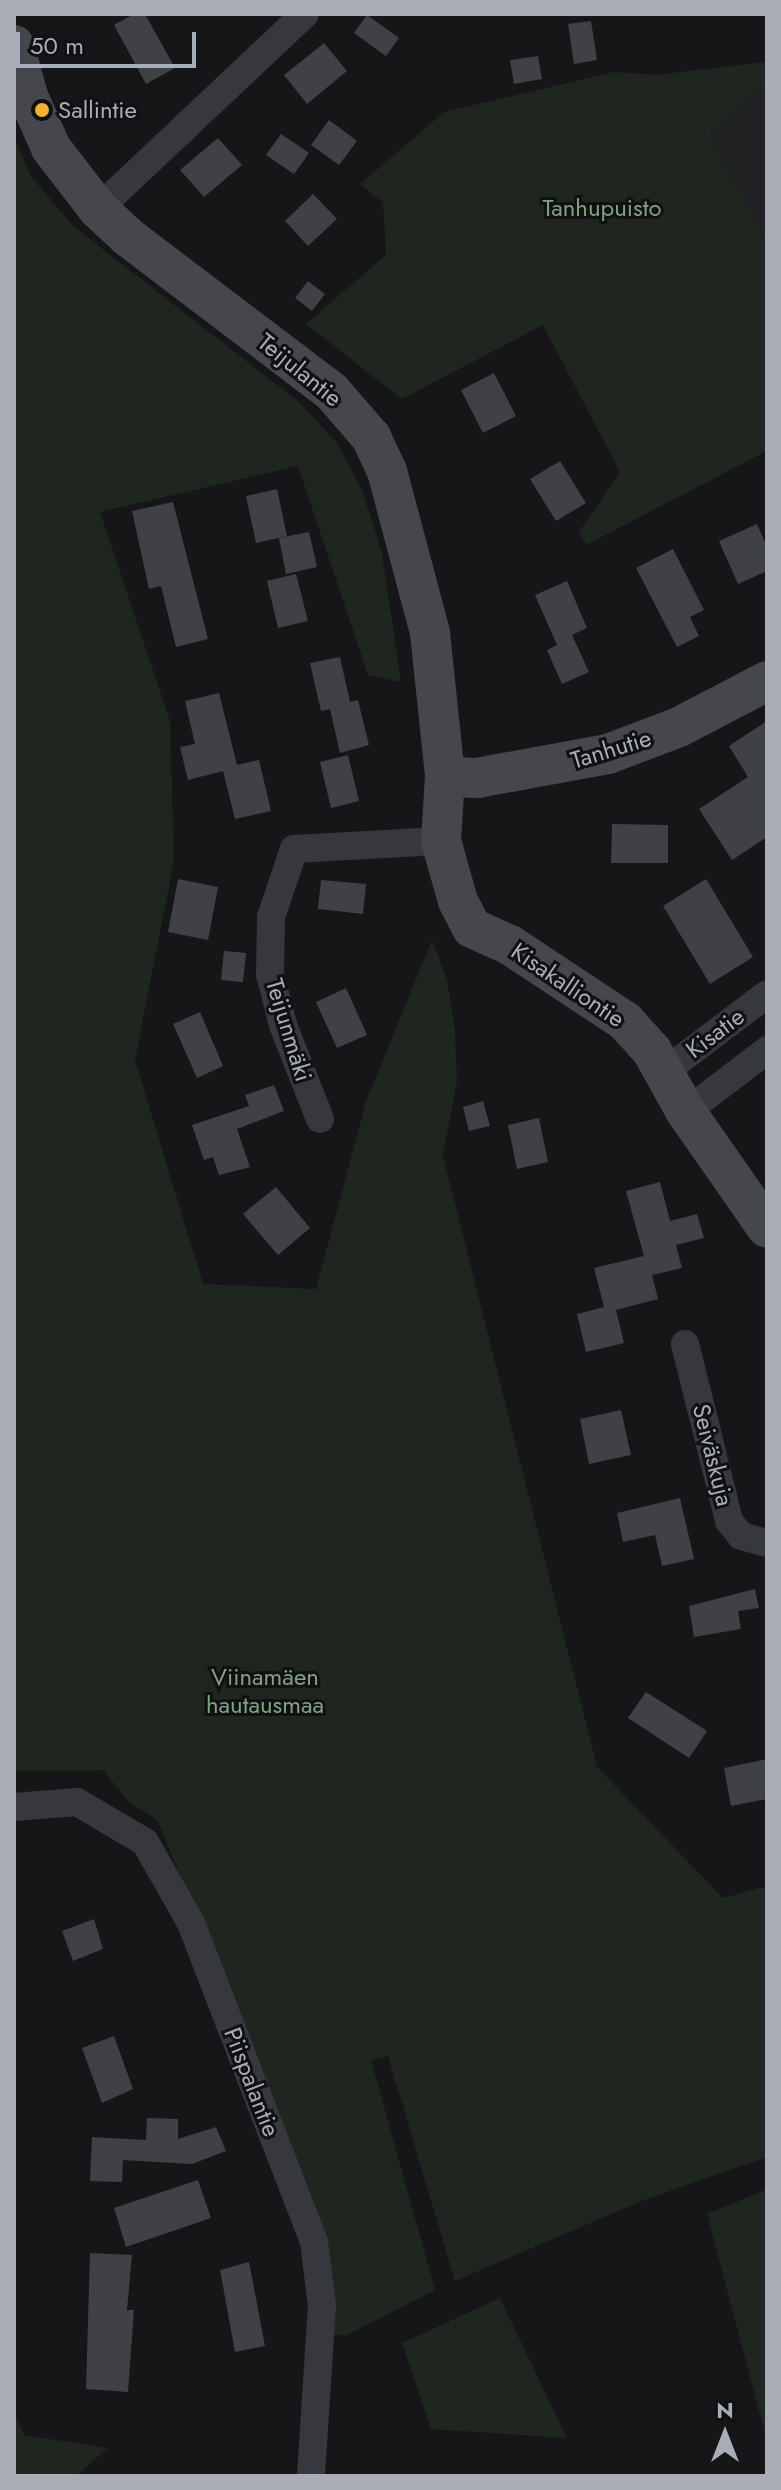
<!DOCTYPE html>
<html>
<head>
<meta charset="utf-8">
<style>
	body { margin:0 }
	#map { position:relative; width:781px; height:2490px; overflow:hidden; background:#161618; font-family:Jost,sans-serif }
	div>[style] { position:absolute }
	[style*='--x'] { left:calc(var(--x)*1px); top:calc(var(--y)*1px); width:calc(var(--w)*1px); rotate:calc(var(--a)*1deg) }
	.built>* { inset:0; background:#222225 }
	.green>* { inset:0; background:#1e261f }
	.building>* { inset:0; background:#404145 }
	.street>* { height:28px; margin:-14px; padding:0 14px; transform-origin:14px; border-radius:14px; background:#37383d }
	.secondary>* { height:40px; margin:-20px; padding:0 20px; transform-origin:20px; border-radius:20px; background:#45474d }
	.dots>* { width:22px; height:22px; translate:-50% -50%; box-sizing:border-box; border:4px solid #111113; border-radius:50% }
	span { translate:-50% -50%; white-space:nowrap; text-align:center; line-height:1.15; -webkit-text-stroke:6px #111113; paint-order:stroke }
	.poi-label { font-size:24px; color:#a8adb8 }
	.left { translate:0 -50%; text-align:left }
	.park-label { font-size:24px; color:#7fa381 }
	.street-label { font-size:24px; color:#a8adb8 }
	.frame { position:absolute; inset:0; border:16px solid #a8adb8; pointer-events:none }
	.north { position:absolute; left:685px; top:2394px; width:80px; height:80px; -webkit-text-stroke:6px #111113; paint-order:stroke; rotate:0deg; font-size:22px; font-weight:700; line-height:32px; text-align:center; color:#a8adb8 }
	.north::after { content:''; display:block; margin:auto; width:28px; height:36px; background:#a8adb8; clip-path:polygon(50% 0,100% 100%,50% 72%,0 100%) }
	.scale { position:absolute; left:16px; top:32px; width:180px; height:36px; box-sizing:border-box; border:4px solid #a8adb8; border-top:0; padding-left:10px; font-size:24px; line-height:28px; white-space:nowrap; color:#a8adb8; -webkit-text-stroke:6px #111113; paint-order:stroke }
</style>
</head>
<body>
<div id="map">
	<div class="built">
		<i style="clip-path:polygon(767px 84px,767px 242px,710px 133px)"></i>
	</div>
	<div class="green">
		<i style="clip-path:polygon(767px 62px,767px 84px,710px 133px,767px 242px,767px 451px,586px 545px,579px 532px,620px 472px,543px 325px,402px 399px,306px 324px,386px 255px,383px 202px,360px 184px,444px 112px,614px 72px,655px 75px)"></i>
		<i style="clip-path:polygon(14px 136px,30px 175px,73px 226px,299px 402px,337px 443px,362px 490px,382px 553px,401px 682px,368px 675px,298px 466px,100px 512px,170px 721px,174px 860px,135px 1060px,203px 1284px,316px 1289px,366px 1102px,432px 940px,447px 980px,455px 1029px,457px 1081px,443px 1156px,597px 1767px,723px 1898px,767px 1886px,767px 2157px,644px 2200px,455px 2281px,388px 2056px,371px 2060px,435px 2290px,347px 2335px,332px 2335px,322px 2230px,158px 1821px,128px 1801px,103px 1770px,14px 1771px)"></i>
		<i style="clip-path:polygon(767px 2189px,767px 2441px,707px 2214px)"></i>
		<i style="clip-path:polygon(500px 2298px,567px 2438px,431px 2429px,402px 2343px)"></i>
		<i style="clip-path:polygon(14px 2412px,24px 2435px,108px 2448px,76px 2476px,14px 2476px)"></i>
	</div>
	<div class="building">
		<i style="clip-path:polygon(134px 14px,145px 14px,175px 68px,146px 84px,114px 25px)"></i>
		<i style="clip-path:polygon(367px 15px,399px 38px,386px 56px,354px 33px)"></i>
		<i style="clip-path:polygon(591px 21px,597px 60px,574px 64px,568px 24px)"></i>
		<i style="clip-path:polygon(324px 43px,347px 71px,307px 104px,284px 75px)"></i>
		<i style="clip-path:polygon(538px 56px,542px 79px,514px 84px,510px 60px)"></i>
		<i style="clip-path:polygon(329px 120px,357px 141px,339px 165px,311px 145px)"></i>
		<i style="clip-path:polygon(281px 134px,309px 153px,294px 174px,266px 155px)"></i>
		<i style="clip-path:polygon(218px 138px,242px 165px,204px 197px,180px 170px)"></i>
		<i style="clip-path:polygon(313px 194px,337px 219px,308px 246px,285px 221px)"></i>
		<i style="clip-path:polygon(308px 281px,325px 294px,312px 311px,295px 298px)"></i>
		<i style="clip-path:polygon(494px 373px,516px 416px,483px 433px,461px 390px)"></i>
		<i style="clip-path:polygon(560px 461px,586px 503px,556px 521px,530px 479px)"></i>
		<i style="clip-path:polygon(277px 489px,287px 536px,256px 543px,246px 496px)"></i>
		<i style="clip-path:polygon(173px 502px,208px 639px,176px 647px,161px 586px,149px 589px,132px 511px)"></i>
		<i style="clip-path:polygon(757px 524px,767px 547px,767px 571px,738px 584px,719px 541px)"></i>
		<i style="clip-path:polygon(309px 532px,317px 567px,286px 574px,279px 538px)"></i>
		<i style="clip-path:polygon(673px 549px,704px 610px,690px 617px,699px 636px,677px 647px,636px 568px)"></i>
		<i style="clip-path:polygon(296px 574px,308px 621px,278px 628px,267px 581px)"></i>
		<i style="clip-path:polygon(567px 581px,587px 628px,572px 635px,589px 672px,562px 684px,547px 650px,557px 645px,535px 595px)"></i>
		<i style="clip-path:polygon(340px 657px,350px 702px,358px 700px,369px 745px,340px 753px,330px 709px,321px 711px,310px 663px)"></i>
		<i style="clip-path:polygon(219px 693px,237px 765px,259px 760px,271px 811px,235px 819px,223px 771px,188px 780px,180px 747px,195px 744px,185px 701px)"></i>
		<i style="clip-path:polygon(767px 721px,767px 837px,732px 860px,699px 809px,748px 777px,729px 746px)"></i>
		<i style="clip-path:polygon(348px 755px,359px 801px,331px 808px,320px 762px)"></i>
		<i style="clip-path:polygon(612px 824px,668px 825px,668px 863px,611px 863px)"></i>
		<i style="clip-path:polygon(178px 879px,218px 887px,208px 940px,168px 932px)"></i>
		<i style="clip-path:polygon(706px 879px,753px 957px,710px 984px,663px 906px)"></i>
		<i style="clip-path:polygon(321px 880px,366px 884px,363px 914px,318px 909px)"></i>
		<i style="clip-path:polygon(224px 951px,246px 953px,243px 982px,221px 980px)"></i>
		<i style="clip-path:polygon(346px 988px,367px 1035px,337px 1048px,316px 1002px)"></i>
		<i style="clip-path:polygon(200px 1012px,223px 1066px,197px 1078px,173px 1024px)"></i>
		<i style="clip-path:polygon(274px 1085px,284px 1111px,237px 1129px,250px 1167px,219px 1175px,213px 1157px,204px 1160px,192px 1125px,249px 1106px,245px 1095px)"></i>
		<i style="clip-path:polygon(483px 1101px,490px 1126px,469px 1131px,463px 1107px)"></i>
		<i style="clip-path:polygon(539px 1118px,548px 1162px,517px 1169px,508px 1125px)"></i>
		<i style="clip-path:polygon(660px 1182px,670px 1221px,697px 1214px,704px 1238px,676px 1245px,682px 1268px,652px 1275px,658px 1299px,616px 1310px,624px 1343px,586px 1352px,577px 1314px,604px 1307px,594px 1268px,644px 1256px,626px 1191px)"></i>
		<i style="clip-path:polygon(276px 1187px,310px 1228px,278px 1255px,243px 1214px)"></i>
		<i style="clip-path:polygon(621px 1410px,631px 1455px,589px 1464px,580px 1419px)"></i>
		<i style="clip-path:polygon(680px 1498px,694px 1559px,662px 1566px,655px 1535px,623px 1542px,617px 1513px)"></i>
		<i style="clip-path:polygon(755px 1589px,759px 1608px,738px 1611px,741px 1629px,694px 1637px,689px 1606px)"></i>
		<i style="clip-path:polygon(646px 1692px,707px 1731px,689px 1758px,628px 1718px)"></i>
		<i style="clip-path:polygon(767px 1759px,767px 1799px,731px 1806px,724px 1768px)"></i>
		<i style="clip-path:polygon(94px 1919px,103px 1949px,73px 1961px,62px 1931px)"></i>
		<i style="clip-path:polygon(114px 2036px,133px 2089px,102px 2103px,82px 2048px)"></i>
		<i style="clip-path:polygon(147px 2118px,178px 2119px,178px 2139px,216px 2127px,226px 2151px,192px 2164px,123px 2160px,122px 2182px,90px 2181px,92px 2137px,146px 2140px)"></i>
		<i style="clip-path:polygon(198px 2180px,211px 2218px,126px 2247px,114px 2208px)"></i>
		<i style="clip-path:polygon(90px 2253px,132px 2255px,127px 2310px,134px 2310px,128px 2392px,86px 2389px)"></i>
		<i style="clip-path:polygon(249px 2262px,265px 2346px,235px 2352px,220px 2270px)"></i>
	</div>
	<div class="street">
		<i style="--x:98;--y:209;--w:284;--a:-43.3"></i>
		<i style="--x:664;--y:1072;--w:129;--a:-37.1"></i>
		<i style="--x:686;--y:1112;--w:102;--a:-37.4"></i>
		<i style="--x:320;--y:1119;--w:101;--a:-111.5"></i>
		<i style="--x:283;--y:1025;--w:53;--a:-104.3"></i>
		<i style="--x:270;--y:974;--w:57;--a:-89"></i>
		<i style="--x:271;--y:917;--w:72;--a:-71.3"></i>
		<i style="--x:294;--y:849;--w:147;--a:-3.1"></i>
		<i style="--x:685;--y:1344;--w:182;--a:76"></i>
		<i style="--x:729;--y:1521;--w:19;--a:51"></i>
		<i style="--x:741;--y:1536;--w:27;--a:15"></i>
		<i style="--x:14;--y:1807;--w:63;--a:-4.5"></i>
		<i style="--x:77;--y:1802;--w:79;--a:30.5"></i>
		<i style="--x:145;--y:1842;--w:93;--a:60.4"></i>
		<i style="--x:191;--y:1923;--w:342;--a:68.9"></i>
		<i style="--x:314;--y:2242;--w:64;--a:82.8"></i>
		<i style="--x:322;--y:2305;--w:171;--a:93.7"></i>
	</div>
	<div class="secondary">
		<i style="--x:14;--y:45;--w:53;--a:74.6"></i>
		<i style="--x:28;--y:96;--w:57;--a:66.1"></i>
		<i style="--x:51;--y:148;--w:77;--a:52.4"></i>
		<i style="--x:98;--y:209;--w:41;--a:43"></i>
		<i style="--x:128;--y:237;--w:256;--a:37.2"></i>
		<i style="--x:332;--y:392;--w:60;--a:49.1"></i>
		<i style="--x:371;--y:437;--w:38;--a:65"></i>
		<i style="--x:387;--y:471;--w:168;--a:75.1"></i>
		<i style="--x:430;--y:633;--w:144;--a:84"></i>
		<i style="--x:445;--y:776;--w:65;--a:93.5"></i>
		<i style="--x:441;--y:841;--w:62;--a:74.2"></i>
		<i style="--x:458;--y:901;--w:30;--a:63"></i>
		<i style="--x:472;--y:928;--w:42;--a:24.1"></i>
		<i style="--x:510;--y:945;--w:138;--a:33.5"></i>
		<i style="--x:625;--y:1021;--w:40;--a:48"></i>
		<i style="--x:652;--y:1051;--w:70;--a:60.9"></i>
		<i style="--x:686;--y:1112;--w:141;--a:55.1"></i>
		<i style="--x:445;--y:776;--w:32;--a:4"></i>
		<i style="--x:477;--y:778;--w:133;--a:-10.4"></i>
		<i style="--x:608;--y:754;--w:76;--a:-20.8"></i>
		<i style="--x:679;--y:727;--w:99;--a:-27.6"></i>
	</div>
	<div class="dots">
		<i style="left:42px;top:110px;background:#f2b134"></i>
	</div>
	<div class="poi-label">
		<span class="left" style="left:58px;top:110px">Sallintie</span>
	</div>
	<div class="park-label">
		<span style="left:602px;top:208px">Tanhupuisto</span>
		<span style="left:265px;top:1691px">Viinamäen<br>hautausmaa</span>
	</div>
	<div class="street-label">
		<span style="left:300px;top:370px;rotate:39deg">Teijulantie</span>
		<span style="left:611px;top:749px;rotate:-17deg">Tanhutie</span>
		<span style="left:568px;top:985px;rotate:34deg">Kisakalliontie</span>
		<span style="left:289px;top:1030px;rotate:73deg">Teijunmäki</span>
		<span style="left:715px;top:1033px;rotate:-37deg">Kisatie</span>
		<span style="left:713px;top:1455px;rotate:76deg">Seiväskuja</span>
		<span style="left:252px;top:2082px;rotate:69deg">Piispalantie</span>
	</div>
	<div class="frame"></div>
	<div class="north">N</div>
	<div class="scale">50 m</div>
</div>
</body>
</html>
